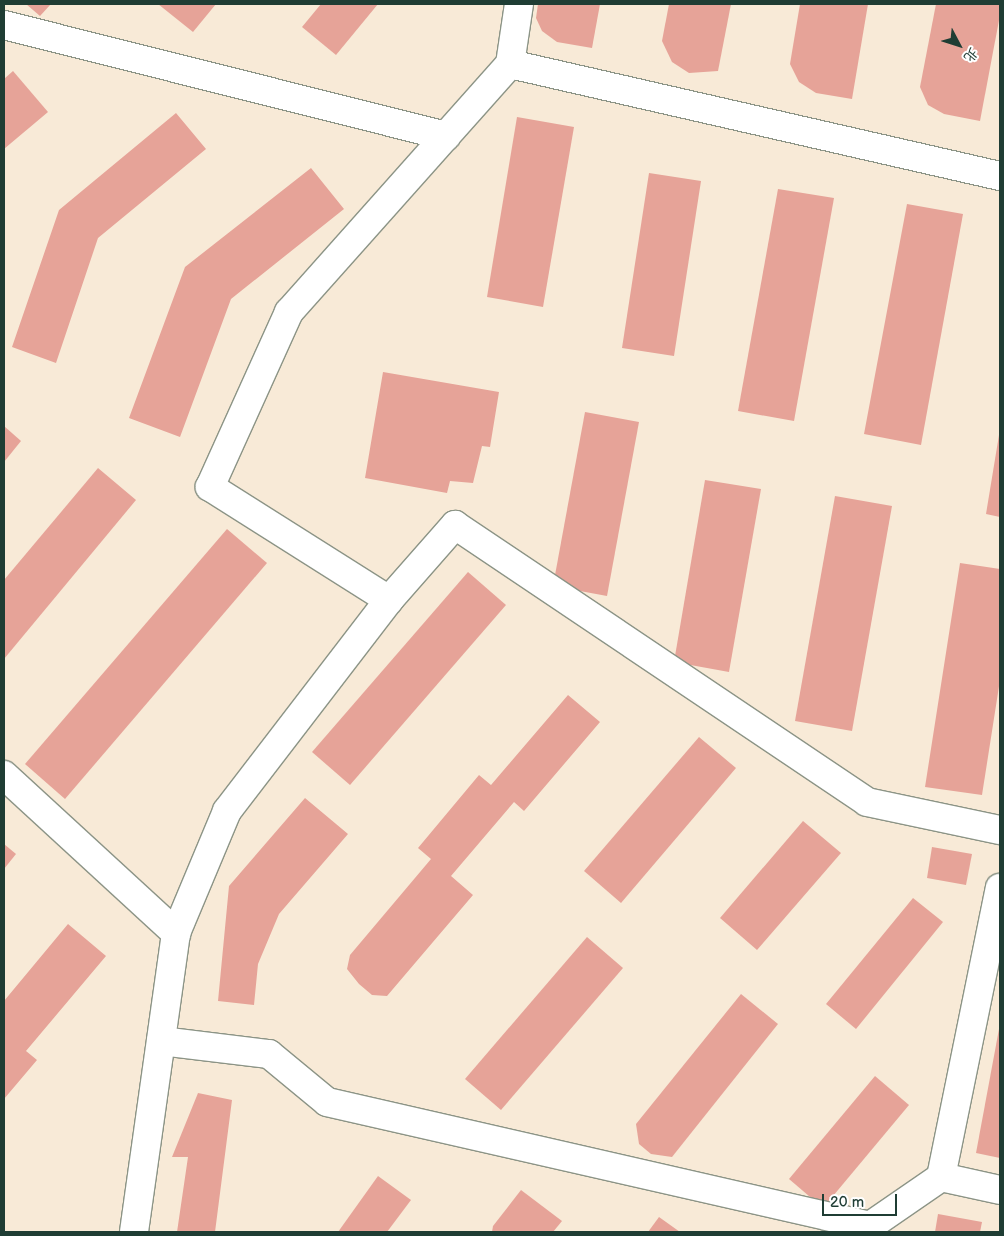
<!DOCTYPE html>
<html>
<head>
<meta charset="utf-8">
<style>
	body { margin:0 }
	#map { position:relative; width:1004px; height:1236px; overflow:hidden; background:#f8ead7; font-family:"Balsamiq Sans","LXGW WenKai TC",sans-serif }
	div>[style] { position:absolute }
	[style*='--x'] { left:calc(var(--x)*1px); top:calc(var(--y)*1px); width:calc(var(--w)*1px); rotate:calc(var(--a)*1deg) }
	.building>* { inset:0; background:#e6a398 }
	.roads { filter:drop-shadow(1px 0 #8c9486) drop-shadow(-1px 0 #8c9486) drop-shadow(0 1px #8c9486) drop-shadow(0 -1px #8c9486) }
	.minor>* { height:28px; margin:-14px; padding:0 14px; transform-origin:14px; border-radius:14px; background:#fff }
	span { translate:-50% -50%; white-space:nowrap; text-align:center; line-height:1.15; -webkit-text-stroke:4px #fff; paint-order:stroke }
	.frame { position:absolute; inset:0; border:5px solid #1f3d34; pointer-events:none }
	.north { position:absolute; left:934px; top:20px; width:50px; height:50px; -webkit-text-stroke:4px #fff; paint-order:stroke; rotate:130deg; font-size:14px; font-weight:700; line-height:20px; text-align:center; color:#1f3d34 }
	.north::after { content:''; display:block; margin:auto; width:18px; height:22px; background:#1f3d34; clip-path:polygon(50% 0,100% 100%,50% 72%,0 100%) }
	.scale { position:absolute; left:822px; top:1194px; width:75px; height:22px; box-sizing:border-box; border:2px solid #1f3d34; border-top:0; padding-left:6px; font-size:15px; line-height:18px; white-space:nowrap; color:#1f3d34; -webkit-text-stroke:4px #fff; paint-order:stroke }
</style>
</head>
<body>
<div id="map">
	<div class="building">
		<i style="clip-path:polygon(26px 4px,51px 4px,40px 16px)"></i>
		<i style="clip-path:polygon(158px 4px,216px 4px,193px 32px)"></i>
		<i style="clip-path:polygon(321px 4px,378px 4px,336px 55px,302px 27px)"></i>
		<i style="clip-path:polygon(538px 4px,600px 4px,592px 48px,557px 42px,542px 31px,536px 18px)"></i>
		<i style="clip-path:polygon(669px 4px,731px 4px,718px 71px,689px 73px,672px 62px,662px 41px)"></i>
		<i style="clip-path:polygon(800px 4px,868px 4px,852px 99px,816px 93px,799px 82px,790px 64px)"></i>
		<i style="clip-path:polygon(936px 4px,1000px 4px,1000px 15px,980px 121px,944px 114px,928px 105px,920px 87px)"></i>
		<i style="clip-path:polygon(13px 71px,48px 112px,4px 149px,4px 79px)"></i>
		<i style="clip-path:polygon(176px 113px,206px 149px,98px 238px,56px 363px,12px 347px,59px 210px)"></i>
		<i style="clip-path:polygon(517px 117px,574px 127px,543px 307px,487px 297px)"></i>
		<i style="clip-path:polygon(311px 168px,344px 209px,231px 299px,180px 437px,129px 418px,185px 267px)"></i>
		<i style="clip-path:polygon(649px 173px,701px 181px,674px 356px,622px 348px)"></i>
		<i style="clip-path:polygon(778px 189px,834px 198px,794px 421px,738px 411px)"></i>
		<i style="clip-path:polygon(907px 204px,963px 214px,921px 445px,864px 434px)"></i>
		<i style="clip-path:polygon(383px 372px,499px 392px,490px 447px,482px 446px,473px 483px,450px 481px,447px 493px,365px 478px)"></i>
		<i style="clip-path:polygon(585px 412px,639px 422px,607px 596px,553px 586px)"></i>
		<i style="clip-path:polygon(4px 426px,21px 441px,4px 462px)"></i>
		<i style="clip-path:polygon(999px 435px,1000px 435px,1000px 517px,986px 514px)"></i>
		<i style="clip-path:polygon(98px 468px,136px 500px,4px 659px,4px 580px)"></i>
		<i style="clip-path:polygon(705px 480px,761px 489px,729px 672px,674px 662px)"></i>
		<i style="clip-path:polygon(835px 496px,892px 506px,852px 731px,795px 721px)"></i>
		<i style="clip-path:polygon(227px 529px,267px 563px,65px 799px,25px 764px)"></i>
		<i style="clip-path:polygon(960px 563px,1000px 569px,1000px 680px,982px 795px,925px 787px)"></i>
		<i style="clip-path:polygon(468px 572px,506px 605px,350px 785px,312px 752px)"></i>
		<i style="clip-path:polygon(568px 695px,600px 722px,524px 811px,514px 802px,451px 876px,473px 895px,387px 996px,372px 995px,359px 984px,347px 969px,350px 955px,431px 859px,418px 848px,479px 775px,491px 785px)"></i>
		<i style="clip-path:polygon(699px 737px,736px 768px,621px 903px,584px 871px)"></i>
		<i style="clip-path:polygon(305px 798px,348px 834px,279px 914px,258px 964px,254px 1005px,218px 1001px,229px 886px)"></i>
		<i style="clip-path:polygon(803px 821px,841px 853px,757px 950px,720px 918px)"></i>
		<i style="clip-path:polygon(4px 844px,16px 854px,4px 869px)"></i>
		<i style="clip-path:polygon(932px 847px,972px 854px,966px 885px,927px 878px)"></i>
		<i style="clip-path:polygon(913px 898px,943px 922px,856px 1029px,826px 1004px)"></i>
		<i style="clip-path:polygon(68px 924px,106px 956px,26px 1051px,37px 1060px,4px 1099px,4px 1001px)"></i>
		<i style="clip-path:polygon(587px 937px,623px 968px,501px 1110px,465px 1079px)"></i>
		<i style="clip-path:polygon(741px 994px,778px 1024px,672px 1157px,651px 1154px,639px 1144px,636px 1124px)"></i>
		<i style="clip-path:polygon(999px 1029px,1000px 1029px,1000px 1158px,976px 1153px)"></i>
		<i style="clip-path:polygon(875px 1076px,909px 1105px,823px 1208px,789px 1179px)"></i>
		<i style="clip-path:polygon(198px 1093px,232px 1100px,215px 1232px,177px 1232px,188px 1157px,172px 1157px)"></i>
		<i style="clip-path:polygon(378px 1176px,411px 1200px,387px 1232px,338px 1232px)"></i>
		<i style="clip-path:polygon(521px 1190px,562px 1221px,553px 1232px,492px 1232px,493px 1226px)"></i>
		<i style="clip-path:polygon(938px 1214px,982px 1222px,980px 1232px,935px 1232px)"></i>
		<i style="clip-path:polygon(659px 1217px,680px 1232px,648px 1232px)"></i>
	</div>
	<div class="roads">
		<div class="minor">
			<i style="--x:519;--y:4;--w:61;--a:98.5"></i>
			<i style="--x:510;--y:64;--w:503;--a:12.88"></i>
			<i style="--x:4;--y:25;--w:456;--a:14.1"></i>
			<i style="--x:389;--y:600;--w:212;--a:-147.7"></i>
			<i style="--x:210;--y:487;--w:192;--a:-65.7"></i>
			<i style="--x:289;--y:312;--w:332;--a:-48.3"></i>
			<i style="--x:4;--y:775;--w:234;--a:42.6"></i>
			<i style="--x:176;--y:933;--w:302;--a:98"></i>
			<i style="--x:176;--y:933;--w:132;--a:-67.3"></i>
			<i style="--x:227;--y:811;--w:266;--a:-52.5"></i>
			<i style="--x:389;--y:600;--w:100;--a:-48.7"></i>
			<i style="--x:455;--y:525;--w:496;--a:33.9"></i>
			<i style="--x:867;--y:802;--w:136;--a:11.9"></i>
			<i style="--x:161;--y:1041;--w:109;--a:6.9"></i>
			<i style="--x:269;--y:1054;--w:75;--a:39.6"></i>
			<i style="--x:327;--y:1102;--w:557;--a:12.86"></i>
			<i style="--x:870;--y:1226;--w:86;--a:-34.6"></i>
			<i style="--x:941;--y:1177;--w:60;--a:12.4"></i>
			<i style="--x:941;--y:1177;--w:295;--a:-78.5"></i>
		</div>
	</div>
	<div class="frame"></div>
	<div class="north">北</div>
	<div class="scale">20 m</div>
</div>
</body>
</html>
